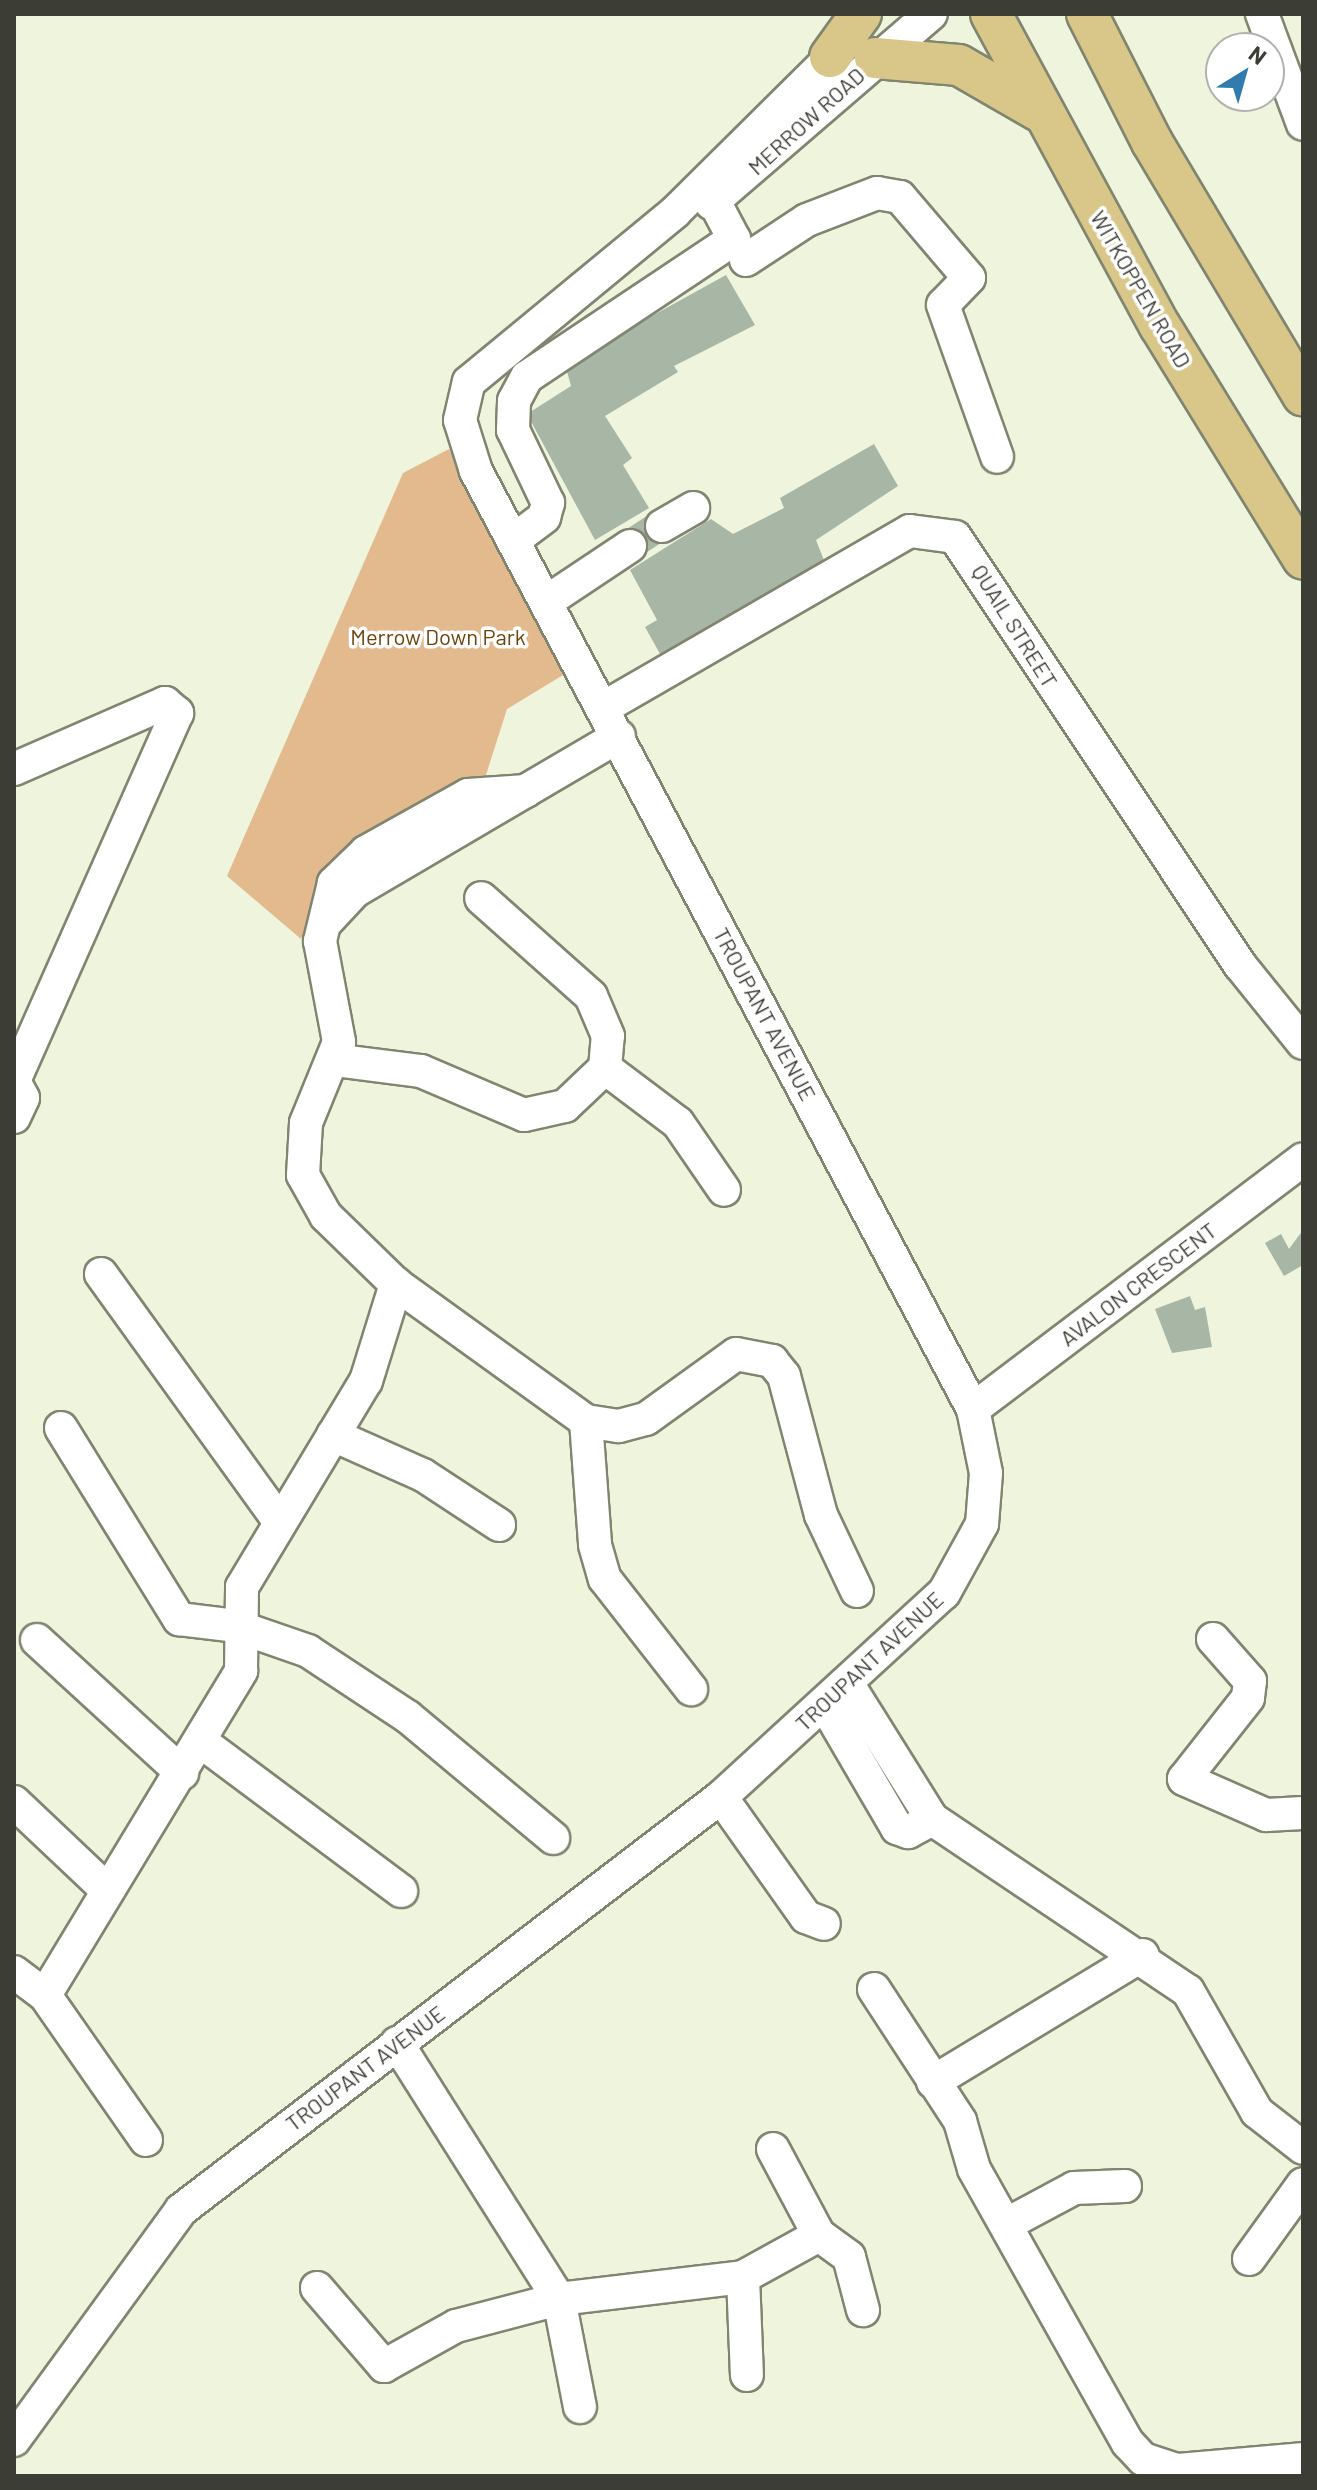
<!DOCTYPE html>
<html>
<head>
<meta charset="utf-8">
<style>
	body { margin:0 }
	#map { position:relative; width:1317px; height:2490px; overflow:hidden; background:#eff4dd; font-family:Barlow,sans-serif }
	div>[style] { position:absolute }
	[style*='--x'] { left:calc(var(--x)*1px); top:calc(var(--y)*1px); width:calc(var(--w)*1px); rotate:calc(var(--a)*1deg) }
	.green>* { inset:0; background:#e3b98e }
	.building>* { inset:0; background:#a7b6a5 }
	.roads { filter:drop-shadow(2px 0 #808570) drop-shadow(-2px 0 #808570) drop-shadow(0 2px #808570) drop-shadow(0 -2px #808570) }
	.minor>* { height:32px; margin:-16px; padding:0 16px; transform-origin:16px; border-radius:16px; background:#fff }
	.major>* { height:40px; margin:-20px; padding:0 20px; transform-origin:20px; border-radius:20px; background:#d9c789 }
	span { translate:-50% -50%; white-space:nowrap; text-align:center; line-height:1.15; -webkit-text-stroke:7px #fff; paint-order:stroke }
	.street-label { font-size:22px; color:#3c3e35 }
	.park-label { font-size:22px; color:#6d440c }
	.frame { position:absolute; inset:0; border:16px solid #3c3e35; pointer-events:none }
	.north { position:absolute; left:1205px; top:32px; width:80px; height:80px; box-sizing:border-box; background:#fff; border:2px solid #b1b2ae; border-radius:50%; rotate:37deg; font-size:22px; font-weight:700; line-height:32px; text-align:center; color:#3c3e35 }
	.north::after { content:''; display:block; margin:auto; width:28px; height:36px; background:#317bae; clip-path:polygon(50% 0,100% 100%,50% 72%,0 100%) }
</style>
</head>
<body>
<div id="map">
	<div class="green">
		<i style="clip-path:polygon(449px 449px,568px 672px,507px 709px,485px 778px,329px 861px,301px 939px,227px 876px,403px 473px)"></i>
	</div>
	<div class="building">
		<i style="clip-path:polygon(726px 275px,755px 325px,674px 366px,678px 372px,605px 416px,632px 458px,623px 465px,649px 508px,595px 540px,527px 414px,571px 386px,565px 364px)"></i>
		<i style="clip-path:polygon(874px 444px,898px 486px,816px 540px,825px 563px,664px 661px,645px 627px,657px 620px,630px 570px,711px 519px,733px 534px,784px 508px,780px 498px)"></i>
		<i style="clip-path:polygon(653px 512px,670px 537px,638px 558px,622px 532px)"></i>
		<i style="clip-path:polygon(1303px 1230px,1303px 1265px,1284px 1276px,1265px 1243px,1281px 1234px,1289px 1249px)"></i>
		<i style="clip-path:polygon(1190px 1296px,1195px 1310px,1205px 1307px,1212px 1347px,1172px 1353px,1155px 1309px)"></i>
	</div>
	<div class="roads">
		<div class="minor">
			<i style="--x:1262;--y:14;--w:117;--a:69.6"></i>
			<i style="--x:711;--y:203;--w:290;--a:-40.7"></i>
			<i style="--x:746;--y:260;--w:73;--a:-33.3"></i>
			<i style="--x:807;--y:220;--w:75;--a:-21.1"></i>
			<i style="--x:877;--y:193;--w:23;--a:10"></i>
			<i style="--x:900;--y:197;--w:106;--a:49.6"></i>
			<i style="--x:969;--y:278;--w:37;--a:134"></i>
			<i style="--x:943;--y:305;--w:161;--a:70.4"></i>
			<i style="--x:662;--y:526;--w:36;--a:-30"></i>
			<i style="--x:514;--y:540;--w:38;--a:-37"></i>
			<i style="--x:544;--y:517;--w:15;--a:-74"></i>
			<i style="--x:548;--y:503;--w:81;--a:-115.6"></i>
			<i style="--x:513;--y:430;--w:29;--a:-88"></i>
			<i style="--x:514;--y:401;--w:27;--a:-62"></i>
			<i style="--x:527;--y:377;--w:249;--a:-33.7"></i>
			<i style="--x:734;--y:239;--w:62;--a:-117.8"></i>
			<i style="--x:546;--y:602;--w:101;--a:-33.7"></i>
			<i style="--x:603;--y:708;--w:354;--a:-30"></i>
			<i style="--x:910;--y:531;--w:45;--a:7.6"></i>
			<i style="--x:955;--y:537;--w:514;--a:56.34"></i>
			<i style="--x:1240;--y:965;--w:100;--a:51.1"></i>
			<i style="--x:14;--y:769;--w:165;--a:-23.6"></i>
			<i style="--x:165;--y:703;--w:16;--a:40"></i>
			<i style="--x:177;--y:713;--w:402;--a:113.9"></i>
			<i style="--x:526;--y:791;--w:58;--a:176.1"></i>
			<i style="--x:468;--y:795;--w:117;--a:150.8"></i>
			<i style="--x:366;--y:852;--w:45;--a:135.9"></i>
			<i style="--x:334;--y:883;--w:60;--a:103.6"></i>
			<i style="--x:320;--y:941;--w:103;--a:79.3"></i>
			<i style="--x:339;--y:1042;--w:87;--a:112.2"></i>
			<i style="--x:306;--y:1123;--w:52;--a:93.3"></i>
			<i style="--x:303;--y:1175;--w:47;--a:60.7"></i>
			<i style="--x:326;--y:1216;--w:98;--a:44.2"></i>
			<i style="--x:396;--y:1284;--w:234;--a:35.8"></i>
			<i style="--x:586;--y:1421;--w:33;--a:9"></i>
			<i style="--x:619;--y:1426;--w:28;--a:-15"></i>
			<i style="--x:646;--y:1419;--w:111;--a:-35.8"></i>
			<i style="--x:736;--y:1354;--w:37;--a:11"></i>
			<i style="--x:772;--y:1361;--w:19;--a:51"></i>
			<i style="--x:784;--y:1376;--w:144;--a:75.1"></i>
			<i style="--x:821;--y:1515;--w:84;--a:64.7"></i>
			<i style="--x:327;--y:921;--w:41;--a:-47"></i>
			<i style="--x:355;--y:891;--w:306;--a:-30.4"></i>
			<i style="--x:334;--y:1060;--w:88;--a:7.2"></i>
			<i style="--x:421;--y:1071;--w:112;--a:23.1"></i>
			<i style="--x:524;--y:1115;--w:42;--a:-12.4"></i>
			<i style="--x:565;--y:1106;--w:55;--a:-43.5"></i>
			<i style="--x:605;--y:1068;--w:32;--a:-85"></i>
			<i style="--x:608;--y:1036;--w:43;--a:-113"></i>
			<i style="--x:591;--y:996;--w:147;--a:-138.3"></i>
			<i style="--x:605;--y:1068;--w:91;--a:37"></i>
			<i style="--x:678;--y:1123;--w:81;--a:55.5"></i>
			<i style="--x:14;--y:1081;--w:19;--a:62"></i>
			<i style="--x:23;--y:1098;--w:21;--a:115"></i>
			<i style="--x:101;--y:1274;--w:301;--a:54.2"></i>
			<i style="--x:973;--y:1409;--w:414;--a:-37.1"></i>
			<i style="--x:586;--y:1421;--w:124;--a:85.8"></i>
			<i style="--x:595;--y:1545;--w:35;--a:74"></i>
			<i style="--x:605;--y:1579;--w:140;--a:52"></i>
			<i style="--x:61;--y:1428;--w:225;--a:58.3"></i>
			<i style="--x:179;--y:1619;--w:57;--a:7"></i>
			<i style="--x:236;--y:1626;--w:76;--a:19.1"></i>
			<i style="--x:308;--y:1651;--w:120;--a:33.4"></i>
			<i style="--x:408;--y:1717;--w:189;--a:39.8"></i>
			<i style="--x:333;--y:1435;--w:98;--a:24"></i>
			<i style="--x:423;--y:1475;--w:91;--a:33.3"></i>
			<i style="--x:1213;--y:1639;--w:56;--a:48.6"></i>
			<i style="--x:1250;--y:1681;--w:17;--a:97"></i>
			<i style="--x:1248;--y:1698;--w:103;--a:128.3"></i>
			<i style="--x:1184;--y:1779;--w:90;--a:23.7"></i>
			<i style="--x:1266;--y:1815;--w:37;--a:-3"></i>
			<i style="--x:37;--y:1640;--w:197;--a:42.5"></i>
			<i style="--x:847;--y:1683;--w:160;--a:58"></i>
			<i style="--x:932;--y:1819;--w:308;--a:33.9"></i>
			<i style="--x:1188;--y:1991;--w:139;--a:60.3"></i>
			<i style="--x:1257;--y:2112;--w:58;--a:38"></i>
			<i style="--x:824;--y:1703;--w:145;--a:59.7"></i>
			<i style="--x:897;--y:1828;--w:12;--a:20"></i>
			<i style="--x:908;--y:1832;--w:27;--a:-28"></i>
			<i style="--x:200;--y:1741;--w:251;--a:36.7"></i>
			<i style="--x:721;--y:1797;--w:147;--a:54.7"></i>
			<i style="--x:806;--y:1917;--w:19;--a:21"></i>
			<i style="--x:14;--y:1802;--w:129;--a:43.4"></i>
			<i style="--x:14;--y:1972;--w:39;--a:37"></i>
			<i style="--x:874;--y:1989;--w:158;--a:56.9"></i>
			<i style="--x:960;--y:2121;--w:50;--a:73.7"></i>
			<i style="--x:974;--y:2169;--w:314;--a:60.7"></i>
			<i style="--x:1128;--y:2443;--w:22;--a:47"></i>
			<i style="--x:1143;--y:2459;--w:36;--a:18"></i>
			<i style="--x:1177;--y:2470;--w:126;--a:-5"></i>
			<i style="--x:397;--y:2043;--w:303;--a:57.7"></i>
			<i style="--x:559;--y:2299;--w:110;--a:79"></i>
			<i style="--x:933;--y:2082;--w:245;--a:-31.2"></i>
			<i style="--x:146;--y:2140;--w:177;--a:-124.9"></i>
			<i style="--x:45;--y:1995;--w:379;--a:-58.8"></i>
			<i style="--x:241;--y:1671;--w:84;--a:-89.3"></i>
			<i style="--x:242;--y:1587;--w:240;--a:-59"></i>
			<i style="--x:366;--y:1381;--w:102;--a:-72.8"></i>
			<i style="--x:773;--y:2149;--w:98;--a:61.9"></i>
			<i style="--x:819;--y:2235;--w:37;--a:36"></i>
			<i style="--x:849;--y:2257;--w:55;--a:75.2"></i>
			<i style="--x:1007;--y:2224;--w:76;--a:-28.2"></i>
			<i style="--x:1074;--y:2188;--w:51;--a:-2.2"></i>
			<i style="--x:1249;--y:2259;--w:92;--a:-54.2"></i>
			<i style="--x:743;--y:2277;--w:98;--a:87.7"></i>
			<i style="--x:317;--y:2288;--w:103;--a:49.3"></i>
			<i style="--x:384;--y:2366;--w:82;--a:-29.1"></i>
			<i style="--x:456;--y:2326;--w:106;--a:-14.7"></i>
			<i style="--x:559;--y:2299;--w:185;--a:-6.8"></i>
			<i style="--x:743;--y:2277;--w:87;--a:-28.9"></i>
			<i style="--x:14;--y:2440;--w:284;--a:-54"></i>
			<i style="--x:181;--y:2210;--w:680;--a:-37.41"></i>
			<i style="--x:721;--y:1797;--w:302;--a:-42.5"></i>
			<i style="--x:944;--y:1593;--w:79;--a:-61.2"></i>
			<i style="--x:982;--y:1524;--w:51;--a:-85.5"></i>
			<i style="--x:986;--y:1473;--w:65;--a:-101.5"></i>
			<i style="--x:973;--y:1409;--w:1062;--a:-117.92"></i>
			<i style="--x:476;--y:471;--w:53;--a:-107.4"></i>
			<i style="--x:460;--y:420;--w:39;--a:-77"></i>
			<i style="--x:469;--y:382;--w:266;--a:-39.5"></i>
			<i style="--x:674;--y:213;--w:246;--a:-44.7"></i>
		</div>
		<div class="major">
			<i style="--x:991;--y:14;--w:355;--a:61.6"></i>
			<i style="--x:1160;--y:326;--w:273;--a:58.4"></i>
			<i style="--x:1087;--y:14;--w:144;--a:63.1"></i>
			<i style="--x:1152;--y:142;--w:295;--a:59.2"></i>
			<i style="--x:830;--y:57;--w:53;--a:-54.2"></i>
			<i style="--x:875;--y:58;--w:84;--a:4.8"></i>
			<i style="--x:959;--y:65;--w:92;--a:29.9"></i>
		</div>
	</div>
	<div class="street-label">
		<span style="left:806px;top:121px;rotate:-42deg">MERROW ROAD</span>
		<span style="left:1141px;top:289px;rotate:60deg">WITKOPPEN ROAD</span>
		<span style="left:1015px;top:626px;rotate:58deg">QUAIL STREET</span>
		<span style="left:765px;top:1014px;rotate:62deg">TROUPANT AVENUE</span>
		<span style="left:1138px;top:1284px;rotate:-37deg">AVALON CRESCENT</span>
		<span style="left:869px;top:1661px;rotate:-43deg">TROUPANT AVENUE</span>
		<span style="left:365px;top:2068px;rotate:-37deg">TROUPANT AVENUE</span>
	</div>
	<div class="park-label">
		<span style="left:438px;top:637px">Merrow Down Park</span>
	</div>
	<div class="frame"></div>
	<div class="north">N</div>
</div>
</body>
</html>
